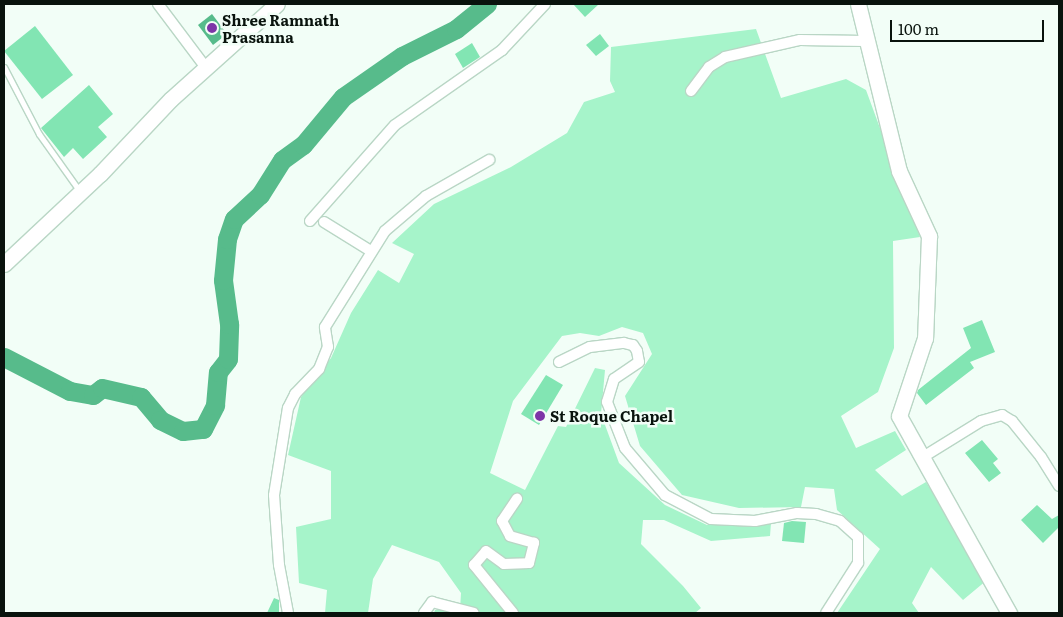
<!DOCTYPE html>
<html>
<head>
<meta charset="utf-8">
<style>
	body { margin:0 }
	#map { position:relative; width:1063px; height:617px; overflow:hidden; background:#f2fef7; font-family:Literata,serif }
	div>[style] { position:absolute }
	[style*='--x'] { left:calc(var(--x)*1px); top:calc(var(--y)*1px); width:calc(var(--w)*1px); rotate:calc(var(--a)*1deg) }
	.green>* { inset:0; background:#a6f4ca }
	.water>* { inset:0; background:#57bb8b }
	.river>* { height:19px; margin:-9.5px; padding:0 9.5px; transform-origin:9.5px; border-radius:9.5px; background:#57bb8b }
	.building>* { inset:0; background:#82e5b3 }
	.roads { filter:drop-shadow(1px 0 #b9d6c5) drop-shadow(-1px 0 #b9d6c5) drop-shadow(0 1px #b9d6c5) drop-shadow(0 -1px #b9d6c5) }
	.lane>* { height:5px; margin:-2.5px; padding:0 2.5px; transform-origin:2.5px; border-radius:2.5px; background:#fff }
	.street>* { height:10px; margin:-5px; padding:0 5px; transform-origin:5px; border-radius:5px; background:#fff }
	.secondary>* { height:15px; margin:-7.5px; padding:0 7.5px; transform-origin:7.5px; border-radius:7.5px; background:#fff }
	.dots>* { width:14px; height:14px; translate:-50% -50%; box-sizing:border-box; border:2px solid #f2fef7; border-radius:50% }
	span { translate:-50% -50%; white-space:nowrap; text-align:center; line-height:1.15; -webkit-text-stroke:5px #f2fef7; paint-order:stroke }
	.poi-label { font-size:15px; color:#09130d; font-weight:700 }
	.left { translate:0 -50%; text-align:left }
	.frame { position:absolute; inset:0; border:5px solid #09130d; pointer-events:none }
	.scale { position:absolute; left:890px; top:20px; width:154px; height:22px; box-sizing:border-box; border:2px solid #09130d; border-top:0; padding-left:6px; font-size:15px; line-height:18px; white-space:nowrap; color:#09130d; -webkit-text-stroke:4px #f2fef7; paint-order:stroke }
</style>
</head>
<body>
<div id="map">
	<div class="green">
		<i style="clip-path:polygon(756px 29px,781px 98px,846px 79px,866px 90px,920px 237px,893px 241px,894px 348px,878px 392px,841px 416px,856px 448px,895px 431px,906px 450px,875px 470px,902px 496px,926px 482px,987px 580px,963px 600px,931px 567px,912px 603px,919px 613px,837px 613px,880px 549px,837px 510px,834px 489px,805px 487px,801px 507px,739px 508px,682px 495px,640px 446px,625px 396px,652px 354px,643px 333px,622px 327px,599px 336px,580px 333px,562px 336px,513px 401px,490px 473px,525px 490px,558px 426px,566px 427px,595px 368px,605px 370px,601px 414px,619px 463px,665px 505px,707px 525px,771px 523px,770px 536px,711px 541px,664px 520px,643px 520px,641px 544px,683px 586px,701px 608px,695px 613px,434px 613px,435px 610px,460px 610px,461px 593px,439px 562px,392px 545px,373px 579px,368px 613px,325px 613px,327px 590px,299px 583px,296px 527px,331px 519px,331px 471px,288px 455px,301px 397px,331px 358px,351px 313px,378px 270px,399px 283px,414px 254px,392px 243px,434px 204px,511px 167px,567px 133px,584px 102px,615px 92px,610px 81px,611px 47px)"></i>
	</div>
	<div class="water">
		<i style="clip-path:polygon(212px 14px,227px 34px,213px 45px,198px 25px)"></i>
	</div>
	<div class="river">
		<i style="--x:4;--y:357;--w:74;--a:27.3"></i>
		<i style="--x:70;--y:391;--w:23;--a:10"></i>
		<i style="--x:93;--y:395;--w:11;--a:-38"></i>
		<i style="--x:102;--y:388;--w:40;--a:13"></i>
		<i style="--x:141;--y:397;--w:30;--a:50"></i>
		<i style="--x:160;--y:420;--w:25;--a:26"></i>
		<i style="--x:183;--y:431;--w:20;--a:-6"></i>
		<i style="--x:203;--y:429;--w:27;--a:-63"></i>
		<i style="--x:215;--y:405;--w:33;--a:-85"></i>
		<i style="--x:218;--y:372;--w:16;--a:-52"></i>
		<i style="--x:228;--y:359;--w:35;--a:-88"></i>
		<i style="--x:229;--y:324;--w:44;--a:-97.8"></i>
		<i style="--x:223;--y:280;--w:41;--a:-84.4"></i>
		<i style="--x:227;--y:239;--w:21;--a:-71"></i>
		<i style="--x:234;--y:219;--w:35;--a:-43"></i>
		<i style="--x:260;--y:195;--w:41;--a:-57.8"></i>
		<i style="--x:282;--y:160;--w:26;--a:-36"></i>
		<i style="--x:303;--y:145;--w:62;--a:-50.2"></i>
		<i style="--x:343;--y:97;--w:72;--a:-34.8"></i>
		<i style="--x:402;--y:56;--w:60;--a:-26.6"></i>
		<i style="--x:456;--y:29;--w:40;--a:-39"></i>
	</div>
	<div class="building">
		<i style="clip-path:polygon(573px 4px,599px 4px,585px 17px)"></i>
		<i style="clip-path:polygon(35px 26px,73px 75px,42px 99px,4px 51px)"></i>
		<i style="clip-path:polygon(600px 34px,609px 46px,596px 56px,586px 45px)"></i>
		<i style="clip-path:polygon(472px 43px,480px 57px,463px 68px,455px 54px)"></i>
		<i style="clip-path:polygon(89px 85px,113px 114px,98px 127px,107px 137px,83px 159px,73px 148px,64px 157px,41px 128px)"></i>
		<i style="clip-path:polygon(982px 320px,995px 352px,970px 362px,974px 368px,926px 405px,917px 393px,918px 390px,971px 348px,963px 328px)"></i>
		<i style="clip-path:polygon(546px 375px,563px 385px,539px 425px,521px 414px)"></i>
		<i style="clip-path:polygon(982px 440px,998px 459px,993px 463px,1001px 473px,989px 482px,965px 453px)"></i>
		<i style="clip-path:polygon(1037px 505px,1052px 519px,1059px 515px,1059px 527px,1043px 543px,1021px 520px)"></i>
		<i style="clip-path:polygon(792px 521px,806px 522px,804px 543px,782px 541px,784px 523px)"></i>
		<i style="clip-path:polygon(274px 598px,279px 600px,279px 613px,267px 613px)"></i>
	</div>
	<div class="roads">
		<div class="lane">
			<i style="--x:4;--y:67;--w:76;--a:62.4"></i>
			<i style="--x:39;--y:134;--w:69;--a:54.5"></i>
		</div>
		<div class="street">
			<i style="--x:158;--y:4;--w:81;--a:53"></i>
			<i style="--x:691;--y:91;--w:30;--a:-53"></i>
			<i style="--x:709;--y:67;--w:19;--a:-32"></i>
			<i style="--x:725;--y:57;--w:77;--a:-12.8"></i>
			<i style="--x:800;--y:40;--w:65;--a:0.9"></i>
			<i style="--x:310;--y:221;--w:128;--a:-48.5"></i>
			<i style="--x:395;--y:125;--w:131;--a:-35"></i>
			<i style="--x:502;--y:50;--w:63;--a:-46.9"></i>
			<i style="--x:324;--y:222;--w:55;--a:31.7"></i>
			<i style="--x:559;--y:362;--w:34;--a:-26"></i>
			<i style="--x:590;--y:347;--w:34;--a:-7"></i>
			<i style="--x:624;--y:343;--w:9;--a:13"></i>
			<i style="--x:633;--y:345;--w:7;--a:56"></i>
			<i style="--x:637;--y:351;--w:11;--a:80"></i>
			<i style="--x:639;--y:362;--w:30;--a:146"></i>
			<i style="--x:614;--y:379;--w:24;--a:107"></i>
			<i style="--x:607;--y:402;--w:49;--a:68.6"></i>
			<i style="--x:625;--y:448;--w:62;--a:49.6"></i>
			<i style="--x:665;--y:495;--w:52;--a:27.6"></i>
			<i style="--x:711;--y:519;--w:44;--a:2.6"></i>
			<i style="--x:755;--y:521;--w:43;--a:-10.8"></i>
			<i style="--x:797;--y:513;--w:19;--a:3"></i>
			<i style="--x:816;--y:514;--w:25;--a:16"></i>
			<i style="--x:840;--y:521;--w:24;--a:42"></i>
			<i style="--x:858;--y:537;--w:26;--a:90"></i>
			<i style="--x:858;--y:563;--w:59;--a:122.6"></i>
			<i style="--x:923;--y:457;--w:68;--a:-31.8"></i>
			<i style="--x:981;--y:421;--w:22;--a:-16"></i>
			<i style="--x:1002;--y:415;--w:12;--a:31"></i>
			<i style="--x:1012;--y:421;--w:46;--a:51.1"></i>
			<i style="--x:1041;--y:457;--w:34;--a:58"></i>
			<i style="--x:288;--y:613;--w:49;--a:-100.6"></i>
			<i style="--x:279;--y:565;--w:70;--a:-94.1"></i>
			<i style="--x:274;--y:495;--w:88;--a:-80.9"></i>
			<i style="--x:288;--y:408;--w:16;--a:-63"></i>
			<i style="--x:295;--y:394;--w:35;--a:-46"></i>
			<i style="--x:319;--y:369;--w:24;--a:-68"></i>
			<i style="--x:328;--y:347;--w:20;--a:-99"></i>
			<i style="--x:325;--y:327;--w:113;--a:-58"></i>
			<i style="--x:385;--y:231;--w:54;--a:-40.5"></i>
			<i style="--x:426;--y:196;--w:73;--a:-29.7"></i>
			<i style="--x:424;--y:613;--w:14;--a:-54"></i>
			<i style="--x:432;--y:602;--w:43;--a:14.7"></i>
			<i style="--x:513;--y:613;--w:62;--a:-129.1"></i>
			<i style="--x:474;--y:565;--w:18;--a:-49"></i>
			<i style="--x:486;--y:551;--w:22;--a:36"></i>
			<i style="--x:504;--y:564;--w:25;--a:-2"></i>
			<i style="--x:529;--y:563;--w:21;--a:-76"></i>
			<i style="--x:534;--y:543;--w:25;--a:-164"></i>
			<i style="--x:510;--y:536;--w:17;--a:-118"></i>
			<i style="--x:502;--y:521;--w:27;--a:-56"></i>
		</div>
		<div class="secondary">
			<i style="--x:858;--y:4;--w:172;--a:76.2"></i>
			<i style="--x:899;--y:171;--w:72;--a:65.2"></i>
			<i style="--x:929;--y:236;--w:102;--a:92.2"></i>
			<i style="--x:925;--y:338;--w:82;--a:108.4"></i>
			<i style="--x:899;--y:416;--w:226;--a:60.8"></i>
			<i style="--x:4;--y:264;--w:132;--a:-43.2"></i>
			<i style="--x:100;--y:174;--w:103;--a:-46.6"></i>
			<i style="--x:171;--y:99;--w:142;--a:-41.9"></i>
		</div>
	</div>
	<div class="dots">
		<i style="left:212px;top:28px;background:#7d35a7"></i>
		<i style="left:540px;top:416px;background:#7d35a7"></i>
	</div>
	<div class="poi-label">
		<span class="left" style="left:222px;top:28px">Shree Ramnath<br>Prasanna</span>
		<span class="left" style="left:550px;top:416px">St Roque Chapel</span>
	</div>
	<div class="frame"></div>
	<div class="scale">100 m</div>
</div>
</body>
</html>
